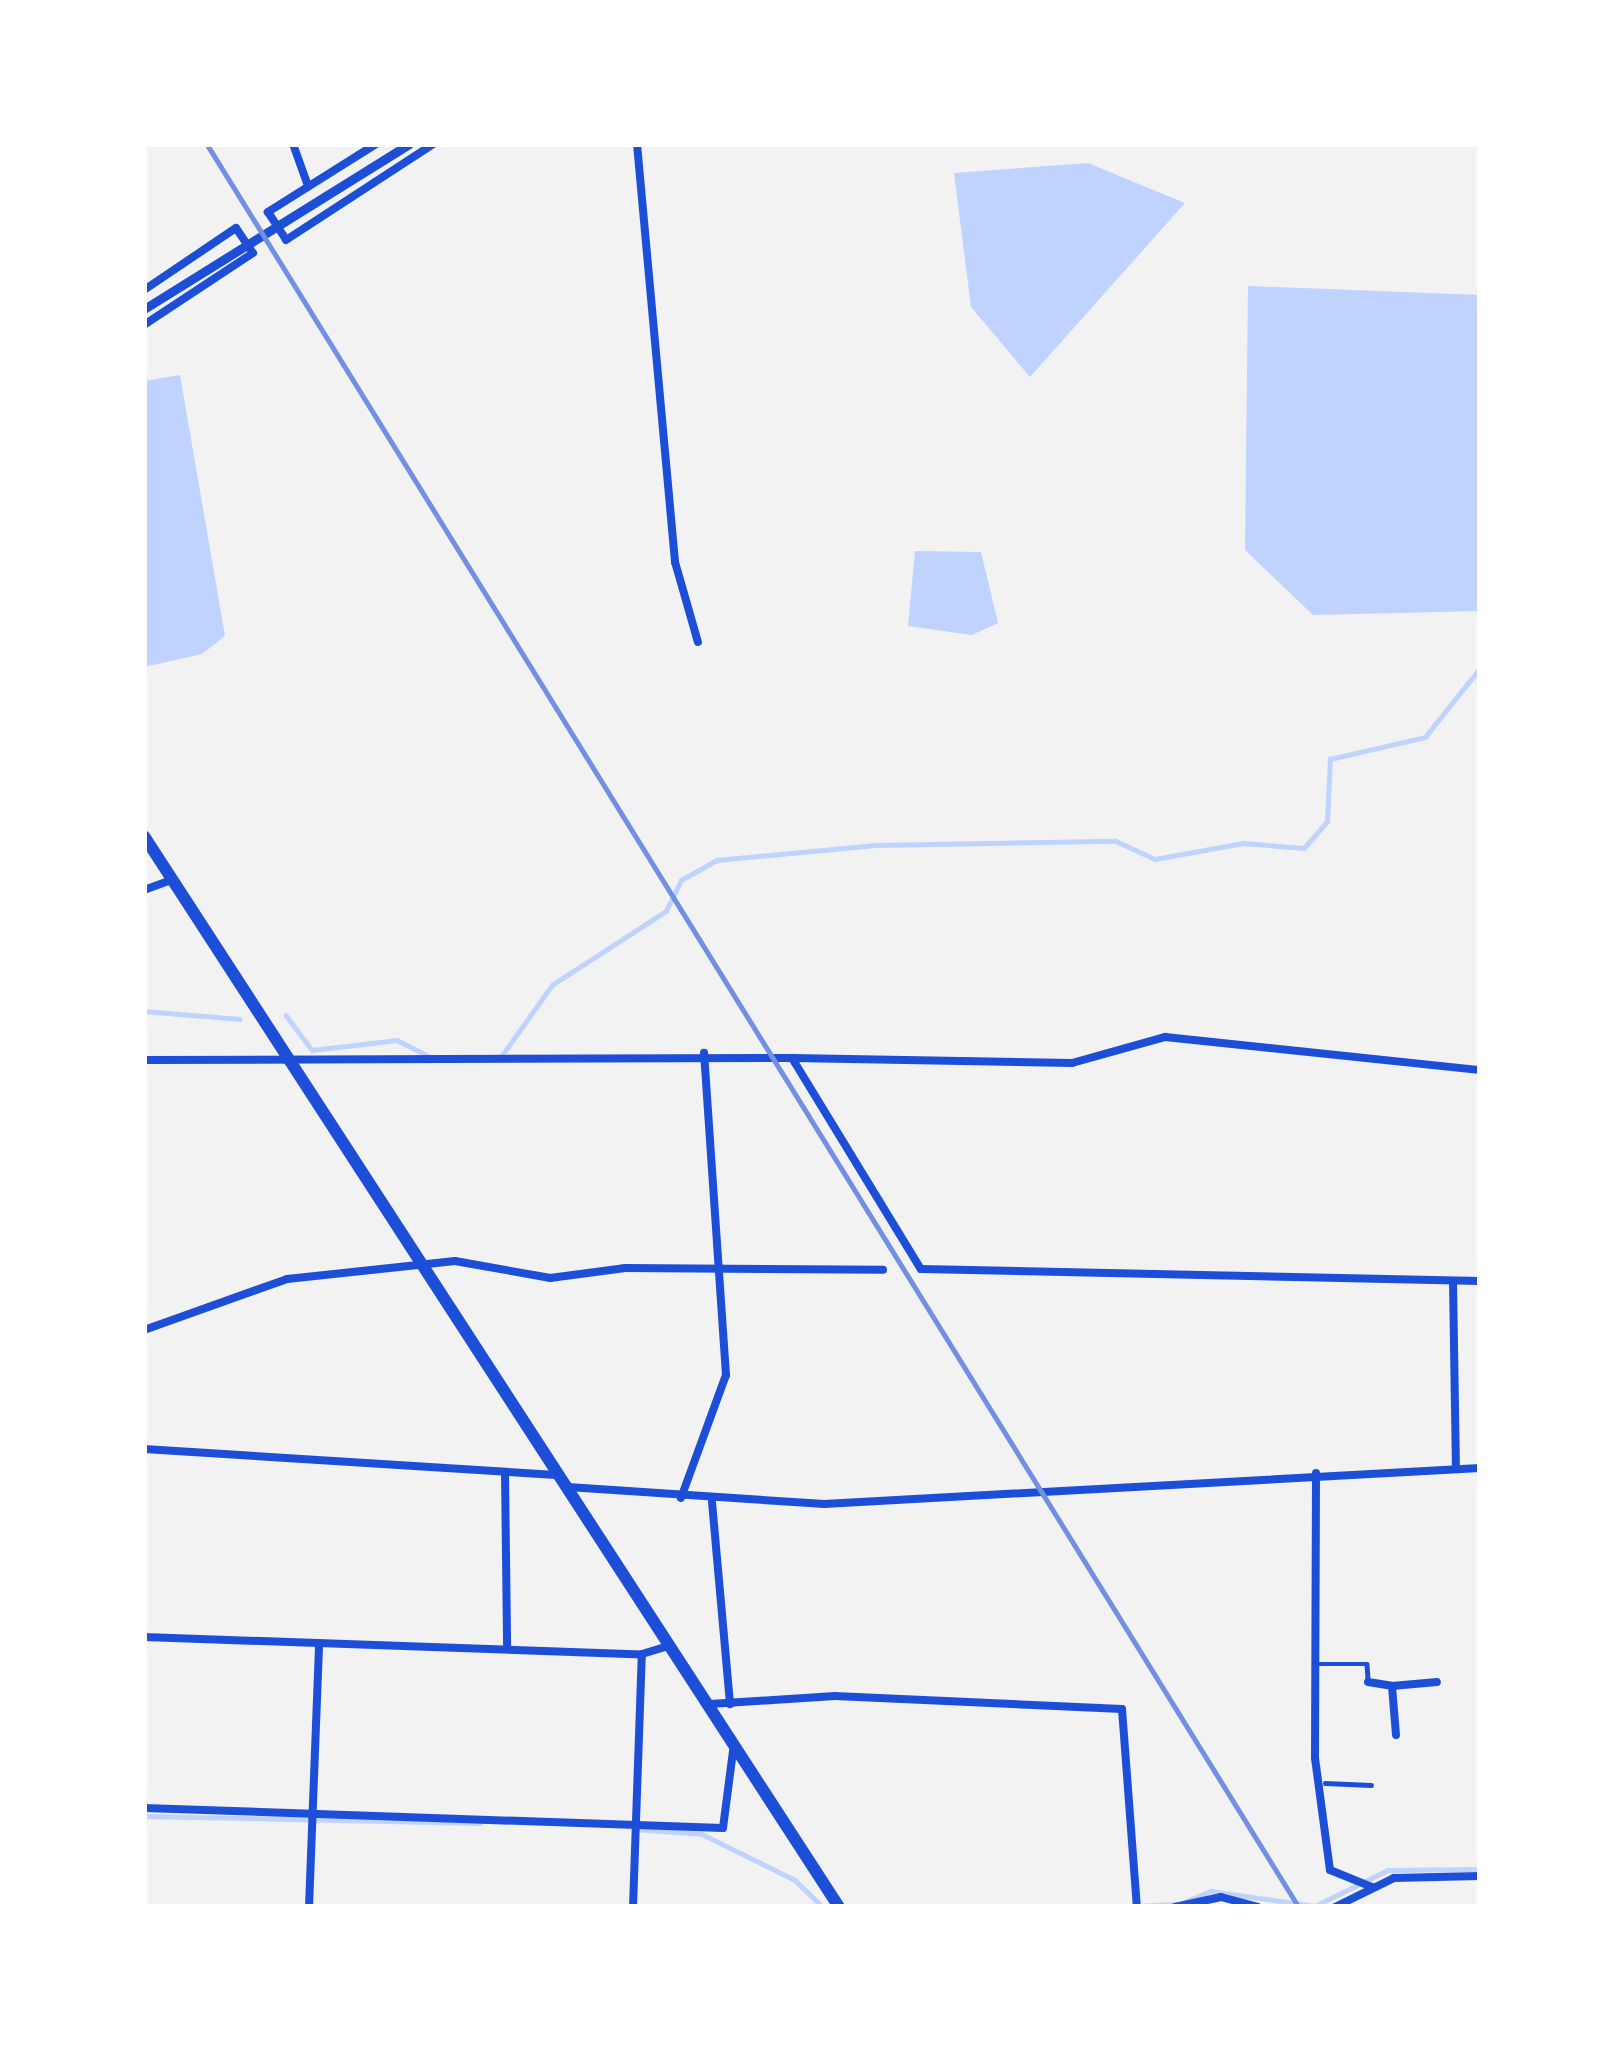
<!DOCTYPE html>
<html>
<head>
<meta charset="utf-8">
<style>
	body { margin:0 }
	#map { position:relative; width:1624px; height:2051px; overflow:hidden; background:#f2f2f2; font-family:"Noto Sans",sans-serif }
	div>[style] { position:absolute }
	[style*='--x'] { left:calc(var(--x)*1px); top:calc(var(--y)*1px); width:calc(var(--w)*1px); rotate:calc(var(--a)*1deg) }
	.water>* { inset:0; background:#bfd3fe }
	.stream>* { height:4.5px; margin:-2.25px; padding:0 2.25px; transform-origin:2.25px; border-radius:2.25px; background:#bfd3fe }
	.pedestrian>* { height:4.5px; margin:-2.25px; padding:0 2.25px; transform-origin:2.25px; border-radius:2.25px; background:#1d4ed8 }
	.minor>* { height:8px; margin:-4px; padding:0 4px; transform-origin:4px; border-radius:4px; background:#1d4ed8 }
	.tertiary>* { height:9px; margin:-4.5px; padding:0 4.5px; transform-origin:4.5px; border-radius:4.5px; background:#1d4ed8 }
	.trunk>* { height:12px; margin:-6px; padding:0 6px; transform-origin:6px; border-radius:6px; background:#1d4ed8 }
	.rail>* { height:4.5px; margin:-2.25px; padding:0 2.25px; transform-origin:2.25px; border-radius:2.25px; background:#7290e2 }
	span { translate:-50% -50%; white-space:nowrap; text-align:center; line-height:1.15; -webkit-text-stroke:12px #fff; paint-order:stroke }
	.frame { position:absolute; inset:0; border:147px solid #fff; pointer-events:none }
</style>
</head>
<body>
<div id="map">
	<div class="water">
		<i style="clip-path:polygon(1088px 163px,1185px 203px,1030px 377px,971px 307px,954px 173px)"></i>
		<i style="clip-path:polygon(1248px 286px,1480px 295px,1480px 611px,1313px 615px,1245px 550px)"></i>
		<i style="clip-path:polygon(180px 375px,225px 636px,202px 654px,144px 667px,144px 381px)"></i>
		<i style="clip-path:polygon(915px 551px,981px 552px,998px 623px,972px 635px,908px 626px)"></i>
	</div>
	<div class="stream">
		<i style="--x:144;--y:1011;--w:96;--a:4.8"></i>
		<i style="--x:286;--y:1015;--w:44;--a:53.4"></i>
		<i style="--x:312;--y:1050;--w:86;--a:-6.7"></i>
		<i style="--x:397;--y:1040;--w:36;--a:27"></i>
		<i style="--x:500;--y:1058;--w:90;--a:-54.5"></i>
		<i style="--x:552;--y:985;--w:136;--a:-33"></i>
		<i style="--x:666;--y:911;--w:34;--a:-64"></i>
		<i style="--x:681;--y:880;--w:41;--a:-29.1"></i>
		<i style="--x:717;--y:860;--w:159;--a:-5.4"></i>
		<i style="--x:875;--y:845;--w:241;--a:-1"></i>
		<i style="--x:1116;--y:841;--w:43;--a:24.8"></i>
		<i style="--x:1155;--y:859;--w:89;--a:-10.3"></i>
		<i style="--x:1243;--y:843;--w:61;--a:4.7"></i>
		<i style="--x:1304;--y:848;--w:35;--a:-49"></i>
		<i style="--x:1327;--y:822;--w:63;--a:-87.3"></i>
		<i style="--x:1330;--y:759;--w:98;--a:-13"></i>
		<i style="--x:1425;--y:737;--w:88;--a:-51.4"></i>
		<i style="--x:144;--y:1816;--w:336;--a:1.2"></i>
		<i style="--x:635;--y:1829;--w:67;--a:4.3"></i>
		<i style="--x:702;--y:1834;--w:104;--a:26.3"></i>
		<i style="--x:795;--y:1880;--w:39;--a:44"></i>
		<i style="--x:1186;--y:1901;--w:27;--a:-22"></i>
		<i style="--x:1211;--y:1891;--w:105;--a:8.2"></i>
		<i style="--x:1315;--y:1906;--w:81;--a:-26.3"></i>
		<i style="--x:1388;--y:1870;--w:92;--a:-0.6"></i>
		<i style="--x:1115;--y:1907;--w:61;--a:-2.8"></i>
	</div>
	<div class="pedestrian">
		<i style="--x:1317;--y:1664;--w:50;--a:0"></i>
		<i style="--x:1367;--y:1664;--w:16;--a:86"></i>
		<i style="--x:1325;--y:1783;--w:46;--a:2.5"></i>
	</div>
	<div class="minor">
		<i style="--x:293;--y:144;--w:45;--a:70.3"></i>
		<i style="--x:376;--y:144;--w:128;--a:147.8"></i>
		<i style="--x:268;--y:212;--w:33;--a:57"></i>
		<i style="--x:286;--y:240;--w:176;--a:-33.1"></i>
		<i style="--x:637;--y:144;--w:420;--a:84.8"></i>
		<i style="--x:675;--y:562;--w:83;--a:74"></i>
		<i style="--x:144;--y:290;--w:111;--a:-34"></i>
		<i style="--x:236;--y:228;--w:30;--a:56"></i>
		<i style="--x:253;--y:253;--w:131;--a:146.6"></i>
		<i style="--x:144;--y:890;--w:29;--a:-20"></i>
		<i style="--x:792;--y:1058;--w:280;--a:1"></i>
		<i style="--x:1072;--y:1063;--w:97;--a:-15.6"></i>
		<i style="--x:1165;--y:1037;--w:317;--a:6"></i>
		<i style="--x:144;--y:1060;--w:648;--a:-0.18"></i>
		<i style="--x:792;--y:1058;--w:247;--a:58.6"></i>
		<i style="--x:921;--y:1269;--w:559;--a:1.23"></i>
		<i style="--x:1453;--y:1281;--w:188;--a:89.1"></i>
		<i style="--x:144;--y:1330;--w:152;--a:-19.6"></i>
		<i style="--x:287;--y:1279;--w:169;--a:-6.1"></i>
		<i style="--x:455;--y:1261;--w:97;--a:10.1"></i>
		<i style="--x:550;--y:1278;--w:76;--a:-7.6"></i>
		<i style="--x:625;--y:1268;--w:258;--a:0.4"></i>
		<i style="--x:144;--y:1449;--w:417;--a:3.6"></i>
		<i style="--x:1316;--y:1473;--w:285;--a:90.2"></i>
		<i style="--x:1315;--y:1758;--w:113;--a:82.4"></i>
		<i style="--x:1330;--y:1870;--w:45;--a:22"></i>
		<i style="--x:505;--y:1474;--w:175;--a:89.3"></i>
		<i style="--x:568;--y:1487;--w:257;--a:3.8"></i>
		<i style="--x:824;--y:1504;--w:657;--a:-3.14"></i>
		<i style="--x:681;--y:1498;--w:131;--a:-69.9"></i>
		<i style="--x:726;--y:1375;--w:323;--a:-93.9"></i>
		<i style="--x:712;--y:1502;--w:203;--a:84.9"></i>
		<i style="--x:144;--y:1637;--w:498;--a:2"></i>
		<i style="--x:642;--y:1654;--w:30;--a:-17"></i>
		<i style="--x:1368;--y:1682;--w:24;--a:9"></i>
		<i style="--x:710;--y:1704;--w:125;--a:-3.7"></i>
		<i style="--x:835;--y:1696;--w:287;--a:2.6"></i>
		<i style="--x:1122;--y:1709;--w:199;--a:85.7"></i>
		<i style="--x:1396;--y:1735;--w:49;--a:-94.7"></i>
		<i style="--x:1392;--y:1686;--w:45;--a:-5.1"></i>
		<i style="--x:144;--y:1808;--w:579;--a:1.98"></i>
		<i style="--x:723;--y:1828;--w:86;--a:-82.6"></i>
		<i style="--x:309;--y:1907;--w:264;--a:-87.8"></i>
		<i style="--x:633;--y:1907;--w:253;--a:-88"></i>
		<i style="--x:1175;--y:1907;--w:47;--a:-12.3"></i>
		<i style="--x:1221;--y:1897;--w:38;--a:15"></i>
		<i style="--x:1335;--y:1907;--w:66;--a:-26.2"></i>
		<i style="--x:1394;--y:1878;--w:86;--a:-1.3"></i>
	</div>
	<div class="tertiary">
		<i style="--x:144;--y:309;--w:312;--a:-31.9"></i>
	</div>
	<div class="trunk">
		<i style="--x:144;--y:836;--w:1277;--a:57.02"></i>
	</div>
	<div class="rail">
		<i style="--x:207;--y:144;--w:2074;--a:58.23"></i>
	</div>
	<div class="frame"></div>
</div>
</body>
</html>
